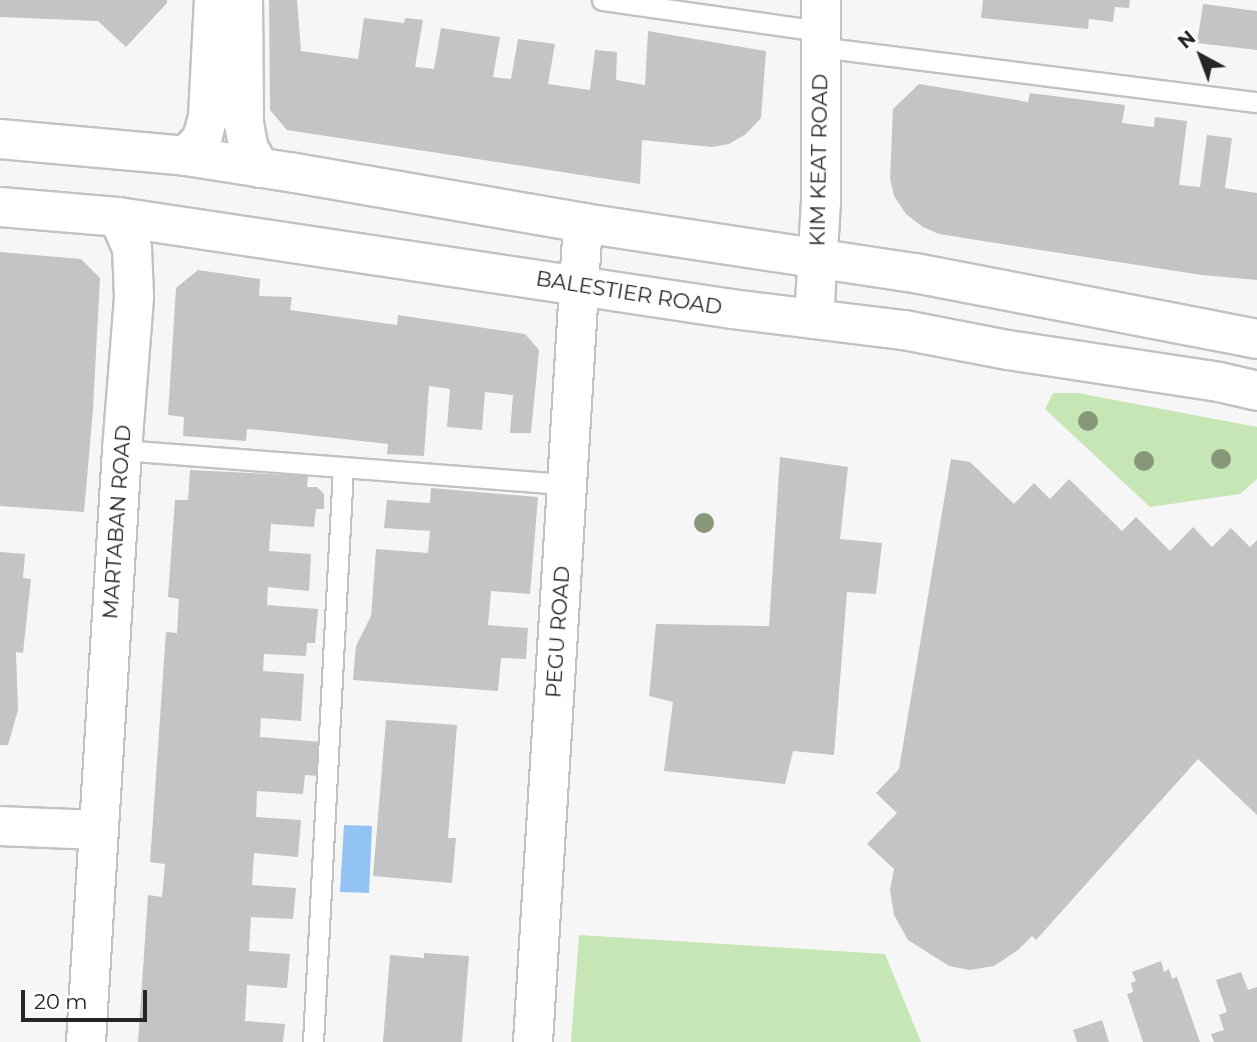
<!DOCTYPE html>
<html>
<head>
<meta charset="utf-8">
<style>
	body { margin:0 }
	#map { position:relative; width:1257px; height:1042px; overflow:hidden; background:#f6f6f7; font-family:Montserrat,sans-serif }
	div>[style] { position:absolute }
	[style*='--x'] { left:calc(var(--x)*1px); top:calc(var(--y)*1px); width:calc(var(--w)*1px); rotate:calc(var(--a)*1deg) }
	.green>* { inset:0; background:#c7e6b5 }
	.water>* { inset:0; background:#93c3f3 }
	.building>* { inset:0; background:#c3c4c5 }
	.roads { filter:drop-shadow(2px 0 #c1c2c3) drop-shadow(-2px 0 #c1c2c3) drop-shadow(0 2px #c1c2c3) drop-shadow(0 -2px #c1c2c3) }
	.service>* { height:19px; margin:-9.5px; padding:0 9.5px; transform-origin:9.5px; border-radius:9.5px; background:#fff }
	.minor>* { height:38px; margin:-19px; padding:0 19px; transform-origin:19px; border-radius:19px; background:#fff }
	.tertiary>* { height:38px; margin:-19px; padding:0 19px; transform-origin:19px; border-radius:19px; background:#fff }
	.primary>* { height:38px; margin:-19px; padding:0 19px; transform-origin:19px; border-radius:19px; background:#fff }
	.trees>* { width:20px; height:20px; margin:-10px; border-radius:50%; background:#869879 }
	span { translate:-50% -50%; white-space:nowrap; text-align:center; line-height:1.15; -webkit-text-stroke:6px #fff; paint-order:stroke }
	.street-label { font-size:21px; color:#252525 }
	.north { position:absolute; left:1166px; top:21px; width:70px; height:70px; -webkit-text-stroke:5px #fff; paint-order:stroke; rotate:319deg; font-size:19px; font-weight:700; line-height:28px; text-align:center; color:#252525 }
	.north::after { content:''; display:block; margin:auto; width:24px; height:32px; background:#252525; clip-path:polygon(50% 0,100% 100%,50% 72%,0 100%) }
	.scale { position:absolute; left:21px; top:990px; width:126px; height:32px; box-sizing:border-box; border:4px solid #252525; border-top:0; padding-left:9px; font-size:21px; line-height:24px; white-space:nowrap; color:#252525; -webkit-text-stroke:5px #fff; paint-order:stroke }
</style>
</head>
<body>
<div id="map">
	<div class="green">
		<i style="clip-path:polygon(1053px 393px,1078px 393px,1257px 427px,1257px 479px,1240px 494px,1150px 507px,1045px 409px)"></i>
		<i style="clip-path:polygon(579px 935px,885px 954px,921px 1042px,571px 1042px)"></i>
	</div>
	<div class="water">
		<i style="clip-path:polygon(344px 825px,372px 826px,369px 893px,340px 892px)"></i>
	</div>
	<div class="building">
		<i style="clip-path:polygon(0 0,167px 0,167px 3px,126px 47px,98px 21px,0 17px)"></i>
		<i style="clip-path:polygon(269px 0,297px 0,301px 51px,358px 59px,364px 18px,404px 23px,405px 18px,423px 20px,415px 67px,434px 69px,441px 28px,500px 37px,493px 77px,511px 79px,518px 39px,555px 44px,548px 84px,590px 90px,595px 50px,617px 52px,616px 80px,645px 85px,648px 31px,766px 51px,761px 118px,746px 134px,729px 144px,712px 147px,642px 140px,640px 184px,287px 130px,270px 110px)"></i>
		<i style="clip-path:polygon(983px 0,1130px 0,1129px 8px,1115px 7px,1113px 22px,1089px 19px,1088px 29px,981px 18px)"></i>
		<i style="clip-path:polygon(1203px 4px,1257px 11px,1257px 50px,1197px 43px)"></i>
		<i style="clip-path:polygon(919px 84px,1028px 102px,1030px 93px,1125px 105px,1122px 123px,1154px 127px,1155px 117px,1187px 121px,1179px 185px,1200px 187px,1207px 135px,1232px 138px,1225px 188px,1257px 193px,1257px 280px,1202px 275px,1008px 245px,939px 234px,923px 227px,906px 214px,894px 196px,890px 178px,893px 109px)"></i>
		<i style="clip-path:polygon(0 252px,81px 259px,100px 278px,93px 409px,84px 512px,0 506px)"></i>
		<i style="clip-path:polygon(198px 270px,260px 279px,259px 296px,292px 297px,290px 310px,397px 325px,398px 315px,525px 334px,539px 350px,531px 433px,510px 433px,513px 395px,485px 392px,482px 430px,447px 427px,450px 389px,429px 386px,424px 456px,387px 454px,388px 444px,281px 432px,247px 429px,246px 441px,183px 436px,184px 417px,168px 415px,176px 288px)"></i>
		<i style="clip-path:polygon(780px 457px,848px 467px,840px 539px,882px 543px,876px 594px,847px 592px,834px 755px,793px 751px,785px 784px,664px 771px,673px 702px,649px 696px,656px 624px,769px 626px)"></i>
		<i style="clip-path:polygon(951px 459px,970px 462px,1014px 504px,1034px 483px,1050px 499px,1069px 479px,1122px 531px,1136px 517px,1170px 551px,1193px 527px,1212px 547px,1231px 528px,1250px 547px,1257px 540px,1257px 815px,1198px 759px,1036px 940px,1032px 936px,1018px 950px,994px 966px,970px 970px,949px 966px,908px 940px,894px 915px,890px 890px,894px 869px,867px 844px,897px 813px,876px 793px,899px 769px)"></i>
		<i style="clip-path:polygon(190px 470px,308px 476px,307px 487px,317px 487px,324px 494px,324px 509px,316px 509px,314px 527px,271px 524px,269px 551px,311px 554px,309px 591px,268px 587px,267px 605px,318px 609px,315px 643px,307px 643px,306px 656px,264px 654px,263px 671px,304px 674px,301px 721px,261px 718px,260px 737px,322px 742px,319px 776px,305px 775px,303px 794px,257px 791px,256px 817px,301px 820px,298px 857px,254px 853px,252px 885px,296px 888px,293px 919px,251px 917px,249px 951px,290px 954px,287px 988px,247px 985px,245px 1021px,285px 1024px,283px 1042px,138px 1042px,148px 895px,162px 897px,165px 864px,150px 862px,166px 632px,177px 633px,179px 599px,168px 597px,175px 500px,188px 500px)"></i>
		<i style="clip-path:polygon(431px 488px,538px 497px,530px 594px,491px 591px,488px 625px,528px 628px,526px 659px,501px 658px,498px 691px,353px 680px,356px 646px,371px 616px,376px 549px,428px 553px,430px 531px,384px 528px,387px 500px,430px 503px)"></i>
		<i style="clip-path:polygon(0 552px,25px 554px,23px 578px,31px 579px,23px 653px,16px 652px,18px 710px,8px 745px,0 745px)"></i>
		<i style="clip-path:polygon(386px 720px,457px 725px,448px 838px,456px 838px,452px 883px,373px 876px)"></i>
		<i style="clip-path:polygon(424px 953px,469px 956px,462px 1042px,383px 1042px,390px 955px,424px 958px)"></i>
		<i style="clip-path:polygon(1161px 961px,1164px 972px,1169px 969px,1172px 979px,1177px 977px,1200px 1042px,1143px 1042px,1127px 994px,1133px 992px,1131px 983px,1136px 981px,1132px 972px)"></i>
		<i style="clip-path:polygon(1241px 972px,1248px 990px,1257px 987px,1257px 1042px,1214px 1042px,1211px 1034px,1224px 1030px,1219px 1015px,1227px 1012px,1216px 980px)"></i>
		<i style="clip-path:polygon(1102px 1020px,1109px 1042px,1077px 1042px,1073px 1030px)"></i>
	</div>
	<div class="roads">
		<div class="service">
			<i style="--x:602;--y:0;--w:221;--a:8.1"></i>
			<i style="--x:820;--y:47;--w:440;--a:7.2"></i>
			<i style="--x:122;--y:450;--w:446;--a:4.4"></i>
			<i style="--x:313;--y:1042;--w:575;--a:-87.01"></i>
		</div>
		<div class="minor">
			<i style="--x:243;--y:0;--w:124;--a:89.5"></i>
			<i style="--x:244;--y:124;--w:25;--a:79"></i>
			<i style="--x:249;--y:149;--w:22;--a:60"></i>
			<i style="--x:186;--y:156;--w:23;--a:-47"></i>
			<i style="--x:202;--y:139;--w:23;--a:-75"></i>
			<i style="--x:208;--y:117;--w:117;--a:-87.1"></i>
			<i style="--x:0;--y:826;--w:98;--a:2.3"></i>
			<i style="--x:86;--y:1042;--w:593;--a:-86.52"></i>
			<i style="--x:122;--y:450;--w:153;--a:-85.5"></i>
			<i style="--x:134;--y:297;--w:49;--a:-92.3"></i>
			<i style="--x:132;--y:248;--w:34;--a:-114"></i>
			<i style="--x:533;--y:1042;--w:821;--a:-86.51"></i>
		</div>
		<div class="tertiary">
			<i style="--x:814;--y:319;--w:117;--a:-86.6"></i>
			<i style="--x:821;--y:202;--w:202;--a:-90"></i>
		</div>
		<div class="primary">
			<i style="--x:0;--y:139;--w:187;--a:5.2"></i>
			<i style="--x:186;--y:156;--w:110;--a:8.9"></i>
			<i style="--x:295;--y:173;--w:292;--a:9.8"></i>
			<i style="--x:583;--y:223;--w:336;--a:8.6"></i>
			<i style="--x:915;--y:273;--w:348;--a:10.9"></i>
			<i style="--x:0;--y:207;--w:118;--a:4.8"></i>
			<i style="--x:118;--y:217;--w:621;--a:8.52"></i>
			<i style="--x:732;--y:309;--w:173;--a:7"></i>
			<i style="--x:904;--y:330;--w:106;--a:10.9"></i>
			<i style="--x:1008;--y:350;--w:213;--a:8.6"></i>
			<i style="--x:1219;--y:382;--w:39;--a:13"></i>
		</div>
	</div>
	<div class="trees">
		<i style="left:1088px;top:421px"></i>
		<i style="left:1221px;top:459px"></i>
		<i style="left:1144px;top:461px"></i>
		<i style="left:704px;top:523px"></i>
	</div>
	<div class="street-label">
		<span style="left:819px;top:160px;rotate:-89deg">KIM KEAT ROAD</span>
		<span style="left:629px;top:293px;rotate:9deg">BALESTIER ROAD</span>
		<span style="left:117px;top:522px;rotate:-86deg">MARTABAN ROAD</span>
		<span style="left:558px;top:632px;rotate:-86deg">PEGU ROAD</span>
	</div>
	<div class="north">N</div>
	<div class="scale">20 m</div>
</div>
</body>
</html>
